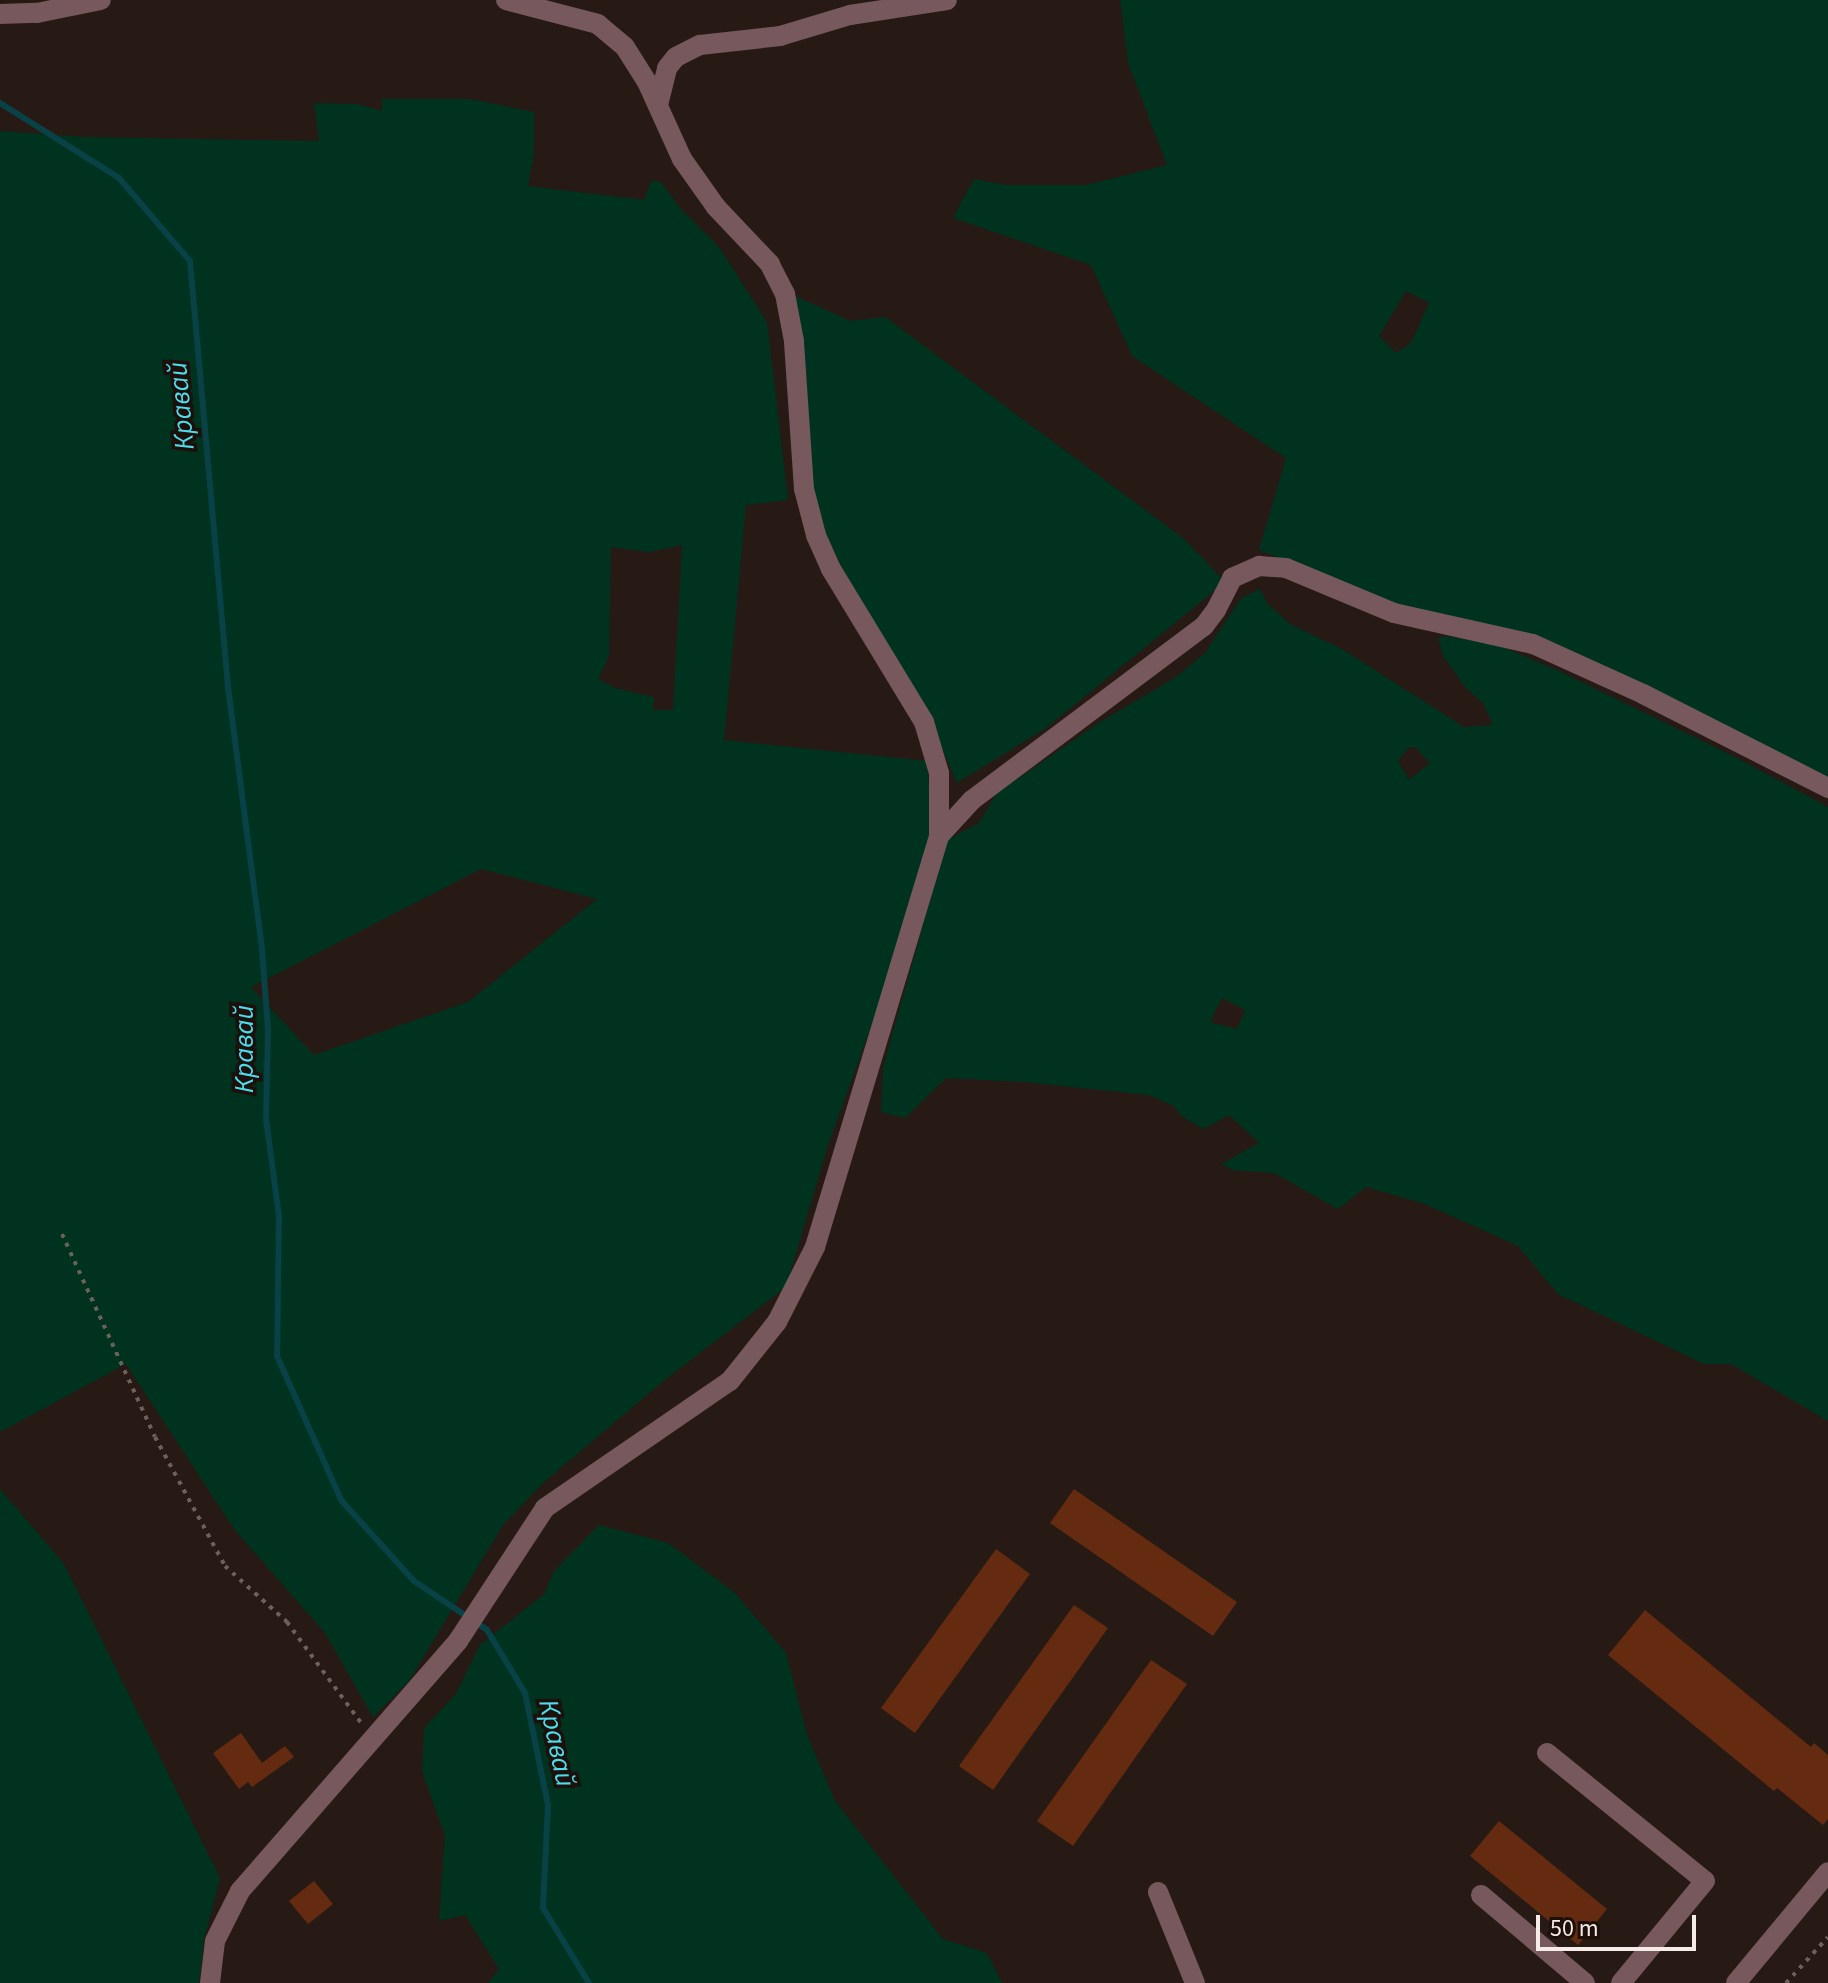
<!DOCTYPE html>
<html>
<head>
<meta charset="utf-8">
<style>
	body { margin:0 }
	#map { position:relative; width:1828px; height:1983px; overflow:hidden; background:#271a14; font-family:"Source Sans 3",sans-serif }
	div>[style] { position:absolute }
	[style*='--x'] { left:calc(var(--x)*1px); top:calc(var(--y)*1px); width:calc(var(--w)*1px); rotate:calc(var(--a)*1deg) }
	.green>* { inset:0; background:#003220 }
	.stream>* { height:6px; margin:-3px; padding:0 3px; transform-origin:3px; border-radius:3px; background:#084146 }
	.building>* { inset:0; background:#652b10 }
	.path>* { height:4px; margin-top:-2px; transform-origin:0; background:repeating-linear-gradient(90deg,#6c605a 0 4px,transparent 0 10px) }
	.minor>* { height:20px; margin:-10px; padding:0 10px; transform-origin:10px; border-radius:10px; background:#76585d }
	span { translate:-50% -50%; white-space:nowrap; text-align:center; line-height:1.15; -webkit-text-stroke:7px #1d100b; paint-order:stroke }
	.water-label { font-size:28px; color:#4cdceb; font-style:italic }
	.scale { position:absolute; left:1536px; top:1915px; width:160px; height:36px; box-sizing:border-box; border:4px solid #f5ebe7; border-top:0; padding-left:10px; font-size:24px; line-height:28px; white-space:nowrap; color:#f5ebe7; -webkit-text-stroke:6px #1d100b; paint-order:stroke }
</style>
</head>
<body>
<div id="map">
	<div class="green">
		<i style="clip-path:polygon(evenodd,1120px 0,1828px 0,1828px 787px,1630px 686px,1456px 627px,1259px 550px,1286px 458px,1132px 356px,1091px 265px,953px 218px,974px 179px,1007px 185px,1086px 185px,1167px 165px,1128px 63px,1120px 0,1406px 291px,1429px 303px,1411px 343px,1396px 353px,1379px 336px,1406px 291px)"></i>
		<i style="clip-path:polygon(evenodd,382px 99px,470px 99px,534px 112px,534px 153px,528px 186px,644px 200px,651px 181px,661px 182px,680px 208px,719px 247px,767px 322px,788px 500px,746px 505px,724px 740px,927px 761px,932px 830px,890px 974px,828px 1145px,786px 1287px,666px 1379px,544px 1482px,503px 1525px,409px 1681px,373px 1717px,325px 1633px,234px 1529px,126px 1364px,0 1432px,0 131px,85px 137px,319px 141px,314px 103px,358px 104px,382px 111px,382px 99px,682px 545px,673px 710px,653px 710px,654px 697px,615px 688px,598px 679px,609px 656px,611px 547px,650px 552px,682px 545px,382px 99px,481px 869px,597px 899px,468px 1002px,314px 1055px,251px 987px,481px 869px)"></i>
		<i style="clip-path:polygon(791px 294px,850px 321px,885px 317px,1183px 538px,1225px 582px,1046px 728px,957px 783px,940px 744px,872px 628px,812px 507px)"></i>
		<i style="clip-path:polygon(evenodd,1260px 589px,1267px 603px,1290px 624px,1342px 649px,1464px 727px,1493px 725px,1483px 703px,1465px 687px,1443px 656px,1438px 638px,1446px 636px,1498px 645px,1561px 672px,1737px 758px,1828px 807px,1828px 1421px,1731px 1364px,1704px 1364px,1558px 1294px,1518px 1246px,1425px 1204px,1366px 1187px,1338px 1209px,1274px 1173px,1233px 1170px,1221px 1164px,1259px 1143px,1229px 1115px,1204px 1129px,1181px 1116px,1174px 1106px,1148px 1095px,1025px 1082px,946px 1078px,905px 1118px,881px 1112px,883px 1068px,947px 840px,979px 823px,996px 794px,1097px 724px,1176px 677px,1205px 653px,1241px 598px,1260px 589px,1409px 747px,1415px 747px,1430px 763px,1409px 780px,1398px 761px,1409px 747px,1260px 589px,1222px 998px,1245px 1010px,1237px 1029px,1210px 1022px,1222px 998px)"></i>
		<i style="clip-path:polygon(0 1489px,64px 1564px,220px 1878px,204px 1940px,199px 1983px,0 1983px)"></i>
		<i style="clip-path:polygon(599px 1525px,668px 1543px,734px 1592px,786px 1653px,807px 1735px,835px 1801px,943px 1939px,987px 1953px,1002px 1983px,488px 1983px,499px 1969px,465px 1915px,439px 1921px,445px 1836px,422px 1771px,424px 1728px,456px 1694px,480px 1645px,544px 1594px,554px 1571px)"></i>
	</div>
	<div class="stream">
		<i style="--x:0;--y:103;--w:141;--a:32.2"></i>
		<i style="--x:119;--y:178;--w:109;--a:49.5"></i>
		<i style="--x:190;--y:261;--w:428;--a:84.9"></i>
		<i style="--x:228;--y:687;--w:265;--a:82.6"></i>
		<i style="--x:262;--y:950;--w:80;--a:85.7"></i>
		<i style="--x:268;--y:1030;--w:89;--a:91.3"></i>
		<i style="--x:266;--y:1119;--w:99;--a:82.4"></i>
		<i style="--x:279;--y:1217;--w:139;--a:90.8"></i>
		<i style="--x:277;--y:1356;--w:158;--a:66"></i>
		<i style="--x:341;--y:1500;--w:109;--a:48"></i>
		<i style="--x:414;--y:1581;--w:88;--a:33.9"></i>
		<i style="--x:487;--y:1630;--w:74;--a:58.9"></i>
		<i style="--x:525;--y:1693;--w:114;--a:78.4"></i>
		<i style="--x:548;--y:1805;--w:103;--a:92.8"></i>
		<i style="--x:543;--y:1908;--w:88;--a:58.5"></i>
	</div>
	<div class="building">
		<i style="clip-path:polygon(1074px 1489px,1237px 1602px,1213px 1636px,1050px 1523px)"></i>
		<i style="clip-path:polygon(996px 1549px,1030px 1574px,915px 1733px,881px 1708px)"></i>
		<i style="clip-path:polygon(1074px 1605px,1108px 1628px,993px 1790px,959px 1766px)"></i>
		<i style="clip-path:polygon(1645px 1610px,1811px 1747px,1814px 1743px,1828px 1755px,1828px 1819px,1823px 1825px,1777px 1788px,1774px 1791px,1608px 1655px)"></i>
		<i style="clip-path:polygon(1151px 1660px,1187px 1684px,1073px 1846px,1037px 1821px)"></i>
		<i style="clip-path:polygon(241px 1733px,262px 1763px,285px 1746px,294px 1757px,252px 1787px,248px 1782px,239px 1789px,213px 1753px)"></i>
		<i style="clip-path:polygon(1499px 1821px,1607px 1909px,1578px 1945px,1470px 1856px)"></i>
		<i style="clip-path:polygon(314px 1881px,333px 1904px,308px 1924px,289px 1901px)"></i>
	</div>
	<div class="path">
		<i style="--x:62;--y:1234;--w:223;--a:65.4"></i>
		<i style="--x:155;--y:1437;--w:147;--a:61.5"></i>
		<i style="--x:225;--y:1566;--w:84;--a:42.1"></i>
		<i style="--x:287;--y:1622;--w:127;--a:53.7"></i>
		<i style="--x:1786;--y:1983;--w:62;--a:-47.6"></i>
	</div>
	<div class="minor">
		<i style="--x:0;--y:14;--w:37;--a:-2"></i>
		<i style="--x:37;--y:13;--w:65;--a:-11.5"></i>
		<i style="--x:658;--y:105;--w:38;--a:-76"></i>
		<i style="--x:667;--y:68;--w:14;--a:-51"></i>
		<i style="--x:676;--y:57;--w:27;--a:-27"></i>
		<i style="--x:700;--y:45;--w:81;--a:-6.4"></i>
		<i style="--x:780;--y:36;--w:73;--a:-16.7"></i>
		<i style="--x:850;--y:15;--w:98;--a:-8.8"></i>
		<i style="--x:939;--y:836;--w:49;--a:-47.5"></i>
		<i style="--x:972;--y:800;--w:290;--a:-36.9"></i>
		<i style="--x:1204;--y:626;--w:20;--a:-53"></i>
		<i style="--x:1216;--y:610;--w:36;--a:-63"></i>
		<i style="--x:1232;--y:578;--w:30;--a:-24"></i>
		<i style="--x:1259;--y:566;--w:27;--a:4"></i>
		<i style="--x:1286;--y:568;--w:117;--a:22.6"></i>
		<i style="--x:1394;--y:613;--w:142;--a:12.6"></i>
		<i style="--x:1533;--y:644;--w:121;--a:24.4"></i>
		<i style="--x:1643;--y:694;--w:208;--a:26.9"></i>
		<i style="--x:1547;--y:1753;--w:203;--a:39"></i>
		<i style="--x:1705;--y:1881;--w:132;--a:129.5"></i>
		<i style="--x:1158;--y:1892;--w:98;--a:67.9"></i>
		<i style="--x:1481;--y:1895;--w:136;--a:40.2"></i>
		<i style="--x:210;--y:1983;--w:42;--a:-83.2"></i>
		<i style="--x:215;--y:1941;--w:56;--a:-63.4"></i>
		<i style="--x:240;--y:1891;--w:332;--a:-48.9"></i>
		<i style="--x:458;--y:1641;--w:159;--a:-56.8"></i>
		<i style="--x:545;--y:1508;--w:224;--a:-34.5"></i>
		<i style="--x:730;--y:1381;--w:75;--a:-51.5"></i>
		<i style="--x:777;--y:1322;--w:84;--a:-63.1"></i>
		<i style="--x:815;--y:1247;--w:429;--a:-73.2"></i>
		<i style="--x:939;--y:836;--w:63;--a:-90"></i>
		<i style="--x:939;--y:773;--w:53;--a:-106.4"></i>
		<i style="--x:924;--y:722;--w:179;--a:-121.3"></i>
		<i style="--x:831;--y:569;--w:37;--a:-114"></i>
		<i style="--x:816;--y:535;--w:48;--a:-104.6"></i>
		<i style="--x:804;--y:489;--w:148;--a:-93.9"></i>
		<i style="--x:794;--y:341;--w:48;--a:-100.8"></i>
		<i style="--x:785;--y:294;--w:34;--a:-117"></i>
		<i style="--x:770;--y:264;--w:79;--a:-133.5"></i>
		<i style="--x:716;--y:207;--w:59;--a:-125.3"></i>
		<i style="--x:682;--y:159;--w:85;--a:-114.4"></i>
		<i style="--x:647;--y:82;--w:41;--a:-122.2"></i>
		<i style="--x:625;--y:47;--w:35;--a:-140"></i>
		<i style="--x:598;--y:24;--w:95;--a:-165.4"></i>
		<i style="--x:1736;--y:1983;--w:144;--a:-50.3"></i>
	</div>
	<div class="water-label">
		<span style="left:181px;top:406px;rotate:-95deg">Кравай</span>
		<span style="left:244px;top:1049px;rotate:-90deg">Кравай</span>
		<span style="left:557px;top:1743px;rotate:78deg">Кравай</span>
	</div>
	<div class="scale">50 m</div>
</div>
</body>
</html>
